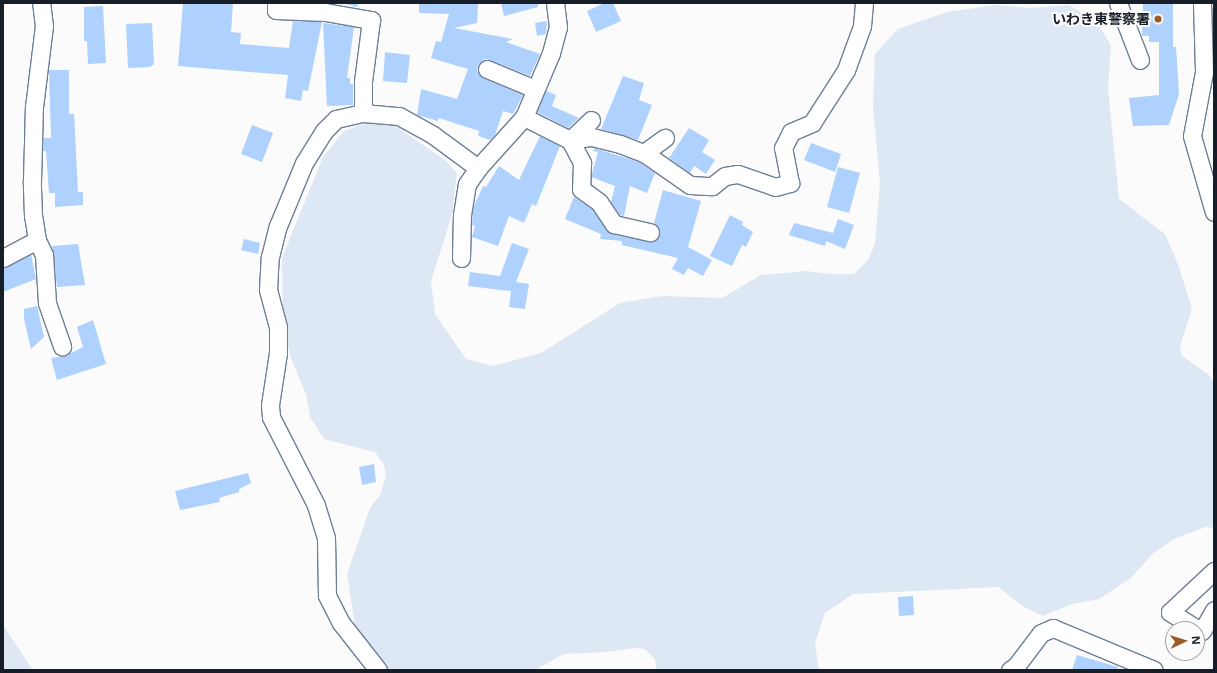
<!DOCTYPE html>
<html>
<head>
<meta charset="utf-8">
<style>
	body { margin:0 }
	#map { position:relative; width:1217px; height:673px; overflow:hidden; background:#fbfbfb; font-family:"Noto Sans","Noto Sans JP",sans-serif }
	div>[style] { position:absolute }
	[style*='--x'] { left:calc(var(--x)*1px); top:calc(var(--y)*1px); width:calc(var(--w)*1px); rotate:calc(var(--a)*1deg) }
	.green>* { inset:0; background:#dee7f4 }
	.building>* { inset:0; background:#aed1fe }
	.roads { filter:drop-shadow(1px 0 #6d7f96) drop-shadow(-1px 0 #6d7f96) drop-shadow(0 1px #6d7f96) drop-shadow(0 -1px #6d7f96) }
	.minor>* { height:17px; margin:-8.5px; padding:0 8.5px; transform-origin:8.5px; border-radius:8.5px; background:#fff }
	.dots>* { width:11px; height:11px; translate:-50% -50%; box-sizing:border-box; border:2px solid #fbfbfb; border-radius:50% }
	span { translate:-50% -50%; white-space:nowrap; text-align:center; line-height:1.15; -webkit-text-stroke:4px #fbfbfb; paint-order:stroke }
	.poi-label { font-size:14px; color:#171e28; font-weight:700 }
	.right { translate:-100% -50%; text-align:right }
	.frame { position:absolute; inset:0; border:4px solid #171e28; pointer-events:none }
	.north { position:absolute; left:1165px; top:621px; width:40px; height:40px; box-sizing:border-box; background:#fbfbfb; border:1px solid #a0a3a7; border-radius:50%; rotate:86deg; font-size:11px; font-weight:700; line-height:16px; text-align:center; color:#171e28 }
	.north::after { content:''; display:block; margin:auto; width:14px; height:18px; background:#9d5a29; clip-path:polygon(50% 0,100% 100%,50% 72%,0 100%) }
</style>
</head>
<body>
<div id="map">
	<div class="green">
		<i style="clip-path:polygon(996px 5px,1031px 8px,1068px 5px,1094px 18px,1111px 45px,1108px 89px,1119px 199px,1165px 234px,1178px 264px,1192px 309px,1180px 346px,1182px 356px,1208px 374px,1214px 382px,1214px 528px,1206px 527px,1176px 538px,1152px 554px,1131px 578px,1099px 599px,1072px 604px,1043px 616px,1022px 606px,999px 587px,853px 594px,825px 613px,815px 643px,819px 670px,656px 670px,655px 659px,645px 649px,634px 648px,607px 652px,564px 654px,535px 670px,386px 670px,357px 639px,347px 574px,370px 508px,380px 495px,386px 476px,384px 465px,375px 452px,324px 439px,310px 417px,306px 394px,290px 356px,283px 318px,282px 258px,323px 157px,344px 131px,365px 123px,393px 124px,446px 161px,457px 173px,452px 215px,431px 281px,435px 314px,466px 359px,493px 366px,541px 353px,620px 303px,662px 296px,722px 298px,761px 275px,806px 271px,830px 274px,854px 274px,868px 260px,875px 244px,880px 183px,873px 106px,875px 54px,898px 29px,947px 12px)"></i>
		<i style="clip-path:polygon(3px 625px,33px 670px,3px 670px)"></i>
	</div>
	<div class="building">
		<i style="clip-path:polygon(183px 3px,233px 3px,231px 32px,241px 33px,240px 44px,289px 48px,293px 21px,322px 22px,308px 91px,303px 90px,301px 101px,285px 98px,288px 75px,178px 66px)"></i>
		<i style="clip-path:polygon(342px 3px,358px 3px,357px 7px)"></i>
		<i style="clip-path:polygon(419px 3px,478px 3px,477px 23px,454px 28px,513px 39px,506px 42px,540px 54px,530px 76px,490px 60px,485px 59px,478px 65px,477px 71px,483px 78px,523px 95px,513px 114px,503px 111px,495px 135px,490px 140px,478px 136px,479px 131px,439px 118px,438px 121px,417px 115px,421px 89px,457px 99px,468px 69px,431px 58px,436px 41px,441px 42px,449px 14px,419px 13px)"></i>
		<i style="clip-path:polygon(501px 3px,538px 3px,538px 7px,504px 16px)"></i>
		<i style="clip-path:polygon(605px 3px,613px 3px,621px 21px,596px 32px,587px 11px)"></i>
		<i style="clip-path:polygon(1143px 3px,1173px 3px,1173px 47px,1176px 47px,1179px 94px,1169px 125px,1133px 126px,1129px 98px,1159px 95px,1159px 42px,1149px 42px,1149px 36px,1142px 36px)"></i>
		<i style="clip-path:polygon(103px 6px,106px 63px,88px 64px,87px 41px,84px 41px,84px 7px)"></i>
		<i style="clip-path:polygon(547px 21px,546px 34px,537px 36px,535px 23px)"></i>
		<i style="clip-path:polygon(152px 23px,154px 64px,150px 67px,128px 68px,126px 24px)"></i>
		<i style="clip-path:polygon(323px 23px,354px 27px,347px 78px,350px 78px,350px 84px,353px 84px,353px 105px,327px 106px)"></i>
		<i style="clip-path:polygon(385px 52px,410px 55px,407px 83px,383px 81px)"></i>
		<i style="clip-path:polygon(49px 70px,69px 70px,69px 114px,74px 114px,78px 192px,83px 192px,83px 205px,55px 207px,55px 193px,49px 193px,46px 151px,43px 151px,43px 138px,51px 138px)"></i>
		<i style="clip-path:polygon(623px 76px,644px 83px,639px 100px,652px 105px,638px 140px,601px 129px)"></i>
		<i style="clip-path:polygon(546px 91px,556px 95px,552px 106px,579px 118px,568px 128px,537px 112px)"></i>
		<i style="clip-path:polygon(252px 125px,273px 133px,262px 162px,241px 154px)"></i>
		<i style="clip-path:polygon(689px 128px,709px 140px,702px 152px,715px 160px,706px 174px,694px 166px,690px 173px,669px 158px)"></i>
		<i style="clip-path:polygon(540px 136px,560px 146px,536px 206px,532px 204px,524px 223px,509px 216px,498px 246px,472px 237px,475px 226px,472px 225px,473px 208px,483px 186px,486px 187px,499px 166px,519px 180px)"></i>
		<i style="clip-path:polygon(811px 143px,841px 154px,835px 172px,804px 160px)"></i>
		<i style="clip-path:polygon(594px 148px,639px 162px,655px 173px,647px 193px,630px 186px,624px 216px,620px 215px,611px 202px,615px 186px,591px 177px,598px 152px,593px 151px)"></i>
		<i style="clip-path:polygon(838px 167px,860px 173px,849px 213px,827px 207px)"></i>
		<i style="clip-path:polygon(663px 190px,701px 201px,688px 247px,712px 260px,703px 276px,688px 268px,684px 275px,672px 269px,678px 258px,622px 245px,622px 241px,600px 239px,601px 234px,565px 219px,574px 197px,592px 209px,611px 234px,653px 242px,660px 234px,654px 223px)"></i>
		<i style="clip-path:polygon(730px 215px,743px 222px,742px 225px,753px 232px,746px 247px,742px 245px,732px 266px,710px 256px)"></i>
		<i style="clip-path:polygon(838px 219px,854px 225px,845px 249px,826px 241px,825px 246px,789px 235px,794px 223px,833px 233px)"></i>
		<i style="clip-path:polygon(244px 239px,260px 243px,258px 254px,241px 250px)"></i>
		<i style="clip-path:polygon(512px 243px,529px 249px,516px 282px,529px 284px,525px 309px,509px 307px,511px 291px,468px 286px,470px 272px,500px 276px)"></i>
		<i style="clip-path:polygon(78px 244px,85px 285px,57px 287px,52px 246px)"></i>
		<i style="clip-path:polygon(31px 254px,36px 279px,3px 292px,3px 268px)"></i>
		<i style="clip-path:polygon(37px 306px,44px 337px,31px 349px,24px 319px,24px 309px)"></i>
		<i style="clip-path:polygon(93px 320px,106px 364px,57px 380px,51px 358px,65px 356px,83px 347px,77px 327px)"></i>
		<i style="clip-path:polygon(374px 464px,376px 482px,362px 485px,359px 467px)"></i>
		<i style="clip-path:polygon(248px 473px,251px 483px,239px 489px,239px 492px,219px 498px,220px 502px,180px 510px,175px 491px)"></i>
		<i style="clip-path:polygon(913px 596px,914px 615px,899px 616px,898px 597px)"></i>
		<i style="clip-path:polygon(1077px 655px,1118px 667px,1117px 670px,1072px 670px)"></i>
	</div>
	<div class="roads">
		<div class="minor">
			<i style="--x:276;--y:3;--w:7;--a:90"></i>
			<i style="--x:276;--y:10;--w:49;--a:2.3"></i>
			<i style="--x:325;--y:12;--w:47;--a:9.9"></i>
			<i style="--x:371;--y:20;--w:63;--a:97.4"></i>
			<i style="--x:363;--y:82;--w:31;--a:90"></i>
			<i style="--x:1118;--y:3;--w:61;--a:68.9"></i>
			<i style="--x:1202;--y:3;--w:69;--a:88.3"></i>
			<i style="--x:1204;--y:72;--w:65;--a:100.6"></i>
			<i style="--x:1192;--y:136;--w:79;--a:73.9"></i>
			<i style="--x:487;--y:69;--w:52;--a:22.6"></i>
			<i style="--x:524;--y:117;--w:51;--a:26.6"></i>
			<i style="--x:570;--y:140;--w:22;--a:-8"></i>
			<i style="--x:592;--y:137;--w:29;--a:14"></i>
			<i style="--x:620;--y:144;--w:26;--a:21"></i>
			<i style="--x:644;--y:153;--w:56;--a:34.8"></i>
			<i style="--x:690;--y:185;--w:22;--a:3"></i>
			<i style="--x:712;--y:186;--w:16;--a:-38"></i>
			<i style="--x:725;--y:176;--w:13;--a:-9"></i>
			<i style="--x:738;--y:174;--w:39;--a:19"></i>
			<i style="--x:775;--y:187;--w:16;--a:-15"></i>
			<i style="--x:790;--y:183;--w:36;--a:-101"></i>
			<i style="--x:783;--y:148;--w:18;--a:-63"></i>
			<i style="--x:791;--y:132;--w:23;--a:-23"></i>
			<i style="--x:812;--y:123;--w:63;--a:-57.3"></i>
			<i style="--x:846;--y:70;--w:47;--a:-70"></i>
			<i style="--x:862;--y:26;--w:23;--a:-85"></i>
			<i style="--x:591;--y:120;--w:29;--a:136"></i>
			<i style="--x:570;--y:140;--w:26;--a:62"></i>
			<i style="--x:582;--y:163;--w:26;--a:92"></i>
			<i style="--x:581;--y:189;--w:22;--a:36"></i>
			<i style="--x:599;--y:202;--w:27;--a:56"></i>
			<i style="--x:614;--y:224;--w:37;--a:13"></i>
			<i style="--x:644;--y:153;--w:26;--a:-36"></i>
			<i style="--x:37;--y:240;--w:17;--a:65"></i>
			<i style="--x:44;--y:255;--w:48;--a:86.4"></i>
			<i style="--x:47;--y:303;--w:46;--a:70.8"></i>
			<i style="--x:3;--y:258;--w:38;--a:-28"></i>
			<i style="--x:37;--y:240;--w:24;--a:-99"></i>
			<i style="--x:33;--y:216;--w:35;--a:-92"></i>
			<i style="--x:32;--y:181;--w:74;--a:-88.5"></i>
			<i style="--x:34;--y:107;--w:82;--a:-83"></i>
			<i style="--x:44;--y:26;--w:23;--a:-97"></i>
			<i style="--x:461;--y:258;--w:43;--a:-88.7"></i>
			<i style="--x:462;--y:215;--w:31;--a:-81"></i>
			<i style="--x:467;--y:184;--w:19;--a:-55"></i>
			<i style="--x:478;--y:168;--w:69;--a:-48"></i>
			<i style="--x:524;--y:117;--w:69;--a:-67.1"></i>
			<i style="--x:551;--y:53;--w:27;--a:-75"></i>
			<i style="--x:558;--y:27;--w:24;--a:-97"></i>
			<i style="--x:1197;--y:629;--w:32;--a:-148"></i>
			<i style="--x:1170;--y:612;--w:60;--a:-43"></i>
			<i style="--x:1202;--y:631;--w:24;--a:-60"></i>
			<i style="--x:378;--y:670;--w:60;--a:-128.2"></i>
			<i style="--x:341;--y:623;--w:31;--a:-117"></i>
			<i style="--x:327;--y:595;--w:57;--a:-91"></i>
			<i style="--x:326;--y:538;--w:34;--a:-107"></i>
			<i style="--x:316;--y:505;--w:99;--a:-117.1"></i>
			<i style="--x:271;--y:417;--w:12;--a:-95"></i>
			<i style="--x:270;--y:405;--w:53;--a:-81.3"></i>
			<i style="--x:278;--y:353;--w:26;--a:-90"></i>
			<i style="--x:278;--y:327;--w:38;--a:-105"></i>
			<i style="--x:268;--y:290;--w:33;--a:-87"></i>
			<i style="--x:270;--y:257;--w:32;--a:-76"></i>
			<i style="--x:278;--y:226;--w:68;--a:-67.6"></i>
			<i style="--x:304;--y:163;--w:38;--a:-58"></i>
			<i style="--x:324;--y:131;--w:17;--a:-45"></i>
			<i style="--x:336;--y:119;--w:28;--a:-13"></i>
			<i style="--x:363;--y:113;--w:36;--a:5"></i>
			<i style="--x:399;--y:116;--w:39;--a:29"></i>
			<i style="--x:433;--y:135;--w:56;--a:36.3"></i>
			<i style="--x:1010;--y:670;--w:7;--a:-34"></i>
			<i style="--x:1016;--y:666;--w:41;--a:-52.9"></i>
			<i style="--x:1041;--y:633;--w:13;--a:-23"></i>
			<i style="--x:1053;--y:628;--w:109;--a:22.6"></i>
		</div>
	</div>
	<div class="dots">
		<i style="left:1158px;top:19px;background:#9d5a29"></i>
	</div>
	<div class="poi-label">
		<span class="right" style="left:1150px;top:19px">いわき東警察署</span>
	</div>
	<div class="frame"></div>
	<div class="north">N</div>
</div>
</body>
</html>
